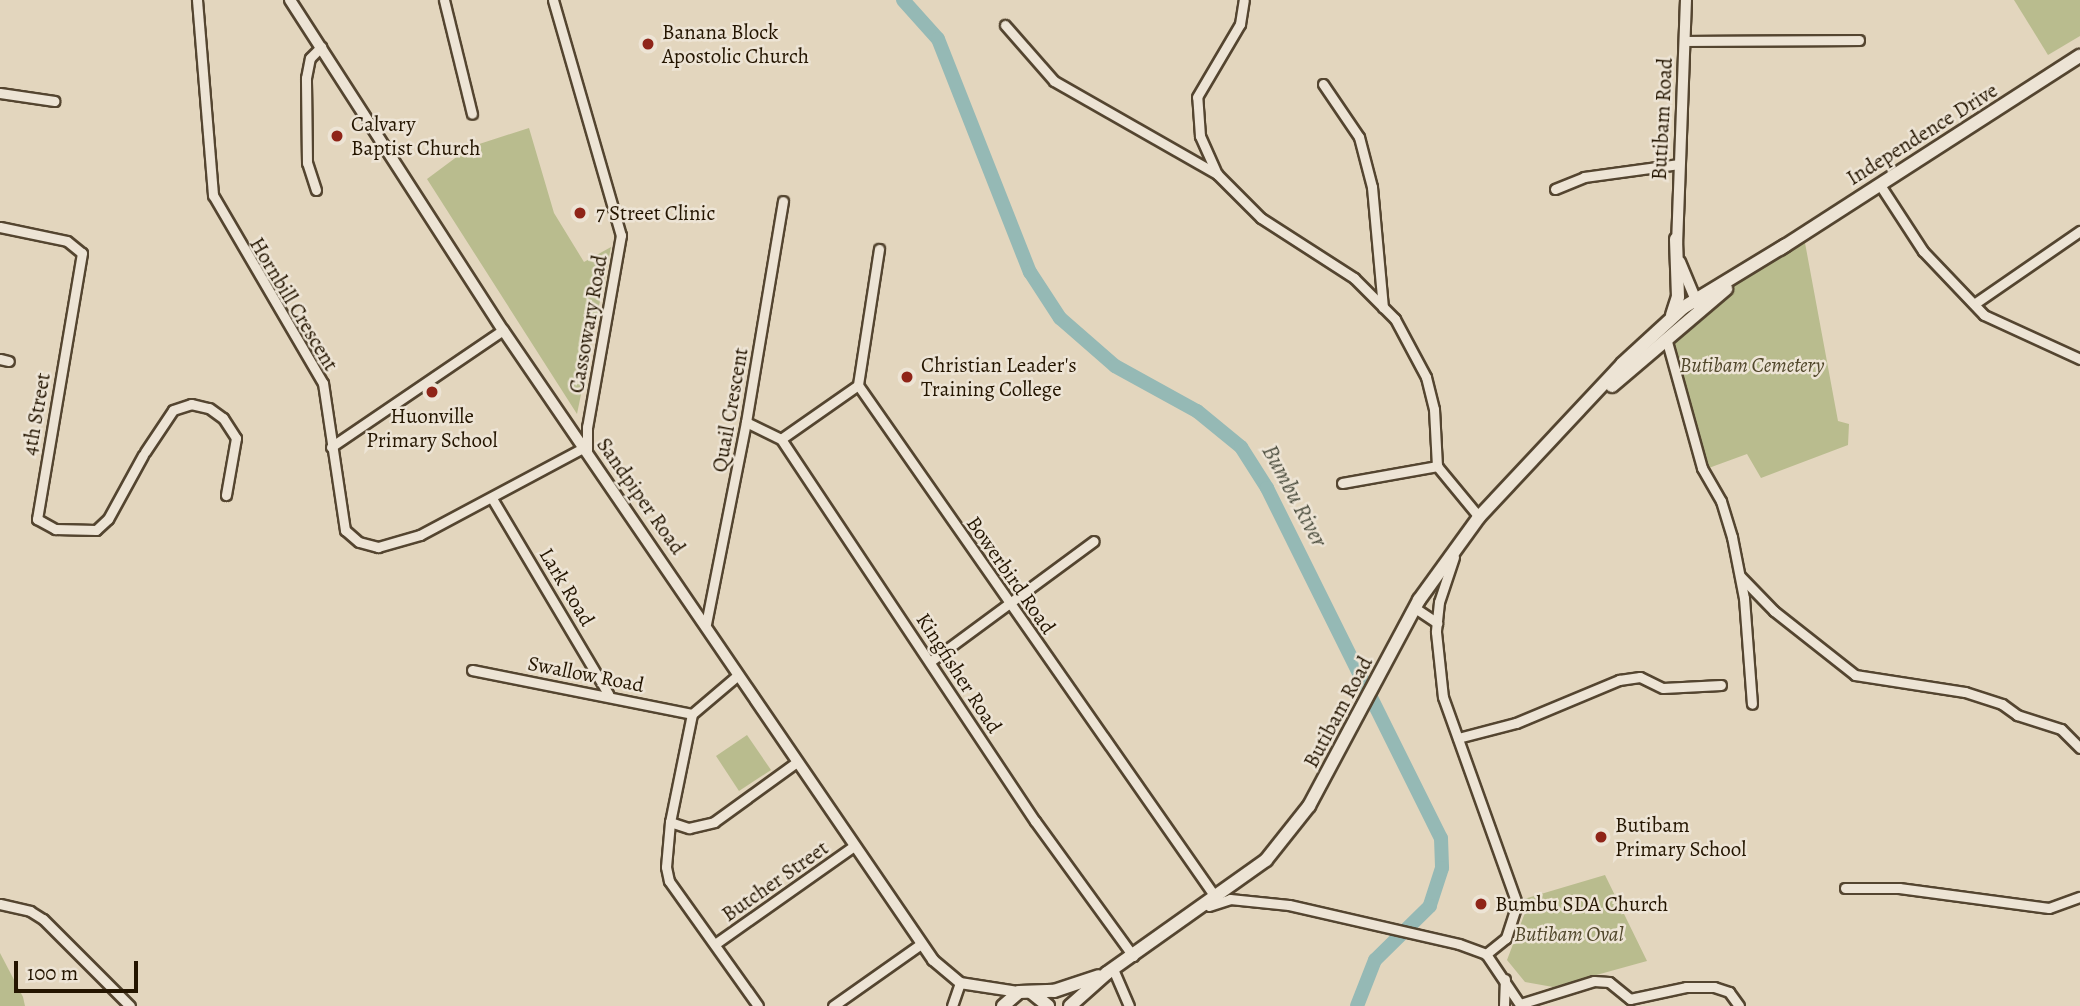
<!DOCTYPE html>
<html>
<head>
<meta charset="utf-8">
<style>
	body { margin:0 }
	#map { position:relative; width:2080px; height:1006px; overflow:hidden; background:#e3d6be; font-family:Alegreya,serif }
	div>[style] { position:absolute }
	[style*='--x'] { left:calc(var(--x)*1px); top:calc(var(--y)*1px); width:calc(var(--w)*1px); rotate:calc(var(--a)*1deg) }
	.green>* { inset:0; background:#b9bc8e }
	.river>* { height:14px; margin:-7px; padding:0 7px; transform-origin:7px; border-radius:7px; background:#95b9b5 }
	.roads { filter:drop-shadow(2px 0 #544530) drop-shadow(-2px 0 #544530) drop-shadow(0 2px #544530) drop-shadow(0 -2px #544530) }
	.minor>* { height:9px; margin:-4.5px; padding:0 4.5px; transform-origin:4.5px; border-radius:4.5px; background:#ede4d5 }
	.tertiary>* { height:10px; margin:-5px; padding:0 5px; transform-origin:5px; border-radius:5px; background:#ede4d5 }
	.secondary>* { height:12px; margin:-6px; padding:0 6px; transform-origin:6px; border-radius:6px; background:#ede4d5 }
	.dots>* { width:19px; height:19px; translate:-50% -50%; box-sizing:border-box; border:4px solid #ede4d5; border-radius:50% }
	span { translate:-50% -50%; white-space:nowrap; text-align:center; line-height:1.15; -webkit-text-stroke:5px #ede4d5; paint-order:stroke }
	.poi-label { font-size:21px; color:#241500 }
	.left { translate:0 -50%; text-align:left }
	.street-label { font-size:21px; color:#241500 }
	.park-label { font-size:21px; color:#51472b; font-style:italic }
	.water-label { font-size:23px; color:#4c4e3f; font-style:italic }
	.scale { position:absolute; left:14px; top:961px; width:124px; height:32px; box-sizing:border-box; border:4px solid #241500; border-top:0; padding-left:9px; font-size:21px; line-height:24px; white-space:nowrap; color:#241500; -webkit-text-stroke:5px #ede4d5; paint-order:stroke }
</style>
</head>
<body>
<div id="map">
	<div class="green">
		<i style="clip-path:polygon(2014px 0,2080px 0,2080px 36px,2048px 55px)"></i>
		<i style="clip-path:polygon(529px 128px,554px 213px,584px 262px,611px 247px,577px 414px,427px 179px,470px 147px)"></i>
		<i style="clip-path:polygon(1803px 232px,1838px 421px,1849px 424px,1848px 445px,1761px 478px,1747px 454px,1706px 469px,1666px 338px)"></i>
		<i style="clip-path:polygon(747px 735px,771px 770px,739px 791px,716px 756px)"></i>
		<i style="clip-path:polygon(1605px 875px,1647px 961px,1553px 987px,1525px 982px,1507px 960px,1526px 910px,1524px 899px)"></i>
		<i style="clip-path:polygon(0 953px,23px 997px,25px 1006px,0 1006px)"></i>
	</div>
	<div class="river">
		<i style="--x:903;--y:0;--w:52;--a:48.1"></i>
		<i style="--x:938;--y:39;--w:251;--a:68.5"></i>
		<i style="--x:1030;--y:272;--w:55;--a:56.9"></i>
		<i style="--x:1060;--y:318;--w:73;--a:41.1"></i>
		<i style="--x:1115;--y:366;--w:94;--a:28.8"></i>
		<i style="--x:1197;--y:411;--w:57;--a:39.3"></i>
		<i style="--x:1241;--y:447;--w:49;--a:57.6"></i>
		<i style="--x:1267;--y:488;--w:391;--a:63.6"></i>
		<i style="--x:1441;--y:838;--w:30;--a:88"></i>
		<i style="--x:1442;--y:868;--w:40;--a:108"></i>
		<i style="--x:1430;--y:906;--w:77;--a:135.5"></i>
		<i style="--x:1375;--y:960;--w:49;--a:111.4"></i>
	</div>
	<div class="roads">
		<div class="minor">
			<i style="--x:197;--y:0;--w:196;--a:85.3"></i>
			<i style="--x:213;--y:195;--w:218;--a:59.7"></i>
			<i style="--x:323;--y:383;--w:149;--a:81.5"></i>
			<i style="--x:345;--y:530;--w:18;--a:41"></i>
			<i style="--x:359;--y:542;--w:20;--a:15"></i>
			<i style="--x:378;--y:547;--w:44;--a:-15.9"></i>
			<i style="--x:420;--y:535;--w:185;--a:-28.1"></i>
			<i style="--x:444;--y:0;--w:117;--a:76.2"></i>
			<i style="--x:553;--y:0;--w:245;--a:73.9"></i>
			<i style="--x:621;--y:235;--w:195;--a:100"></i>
			<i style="--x:587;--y:427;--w:24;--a:90"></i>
			<i style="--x:1005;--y:25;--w:74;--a:48.8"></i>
			<i style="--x:1054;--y:81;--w:188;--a:29.7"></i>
			<i style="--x:1217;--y:174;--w:62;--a:45"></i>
			<i style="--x:1261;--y:218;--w:111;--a:32.8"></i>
			<i style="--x:1354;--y:278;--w:58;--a:45"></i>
			<i style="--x:1395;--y:319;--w:66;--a:61.9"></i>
			<i style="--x:1426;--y:377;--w:33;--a:76"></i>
			<i style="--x:1434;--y:409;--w:57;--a:87"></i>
			<i style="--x:1437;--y:466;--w:66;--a:50.5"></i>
			<i style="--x:1685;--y:41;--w:174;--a:-0.3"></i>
			<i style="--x:1323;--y:84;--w:64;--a:55.8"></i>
			<i style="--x:1359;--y:137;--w:52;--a:75.4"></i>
			<i style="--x:1372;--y:187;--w:121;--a:84.8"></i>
			<i style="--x:0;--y:93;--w:55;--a:8.4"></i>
			<i style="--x:1217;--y:174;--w:42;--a:-114.1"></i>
			<i style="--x:1200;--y:136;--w:39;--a:-94"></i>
			<i style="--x:1197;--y:97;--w:85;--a:-59.5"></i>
			<i style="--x:1240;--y:24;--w:24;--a:-81"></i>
			<i style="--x:1880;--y:185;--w:79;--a:56.9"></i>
			<i style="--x:1923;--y:251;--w:88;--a:46.4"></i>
			<i style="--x:1984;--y:315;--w:106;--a:24.6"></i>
			<i style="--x:1555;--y:189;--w:31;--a:-22"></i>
			<i style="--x:1584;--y:177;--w:96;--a:-7.8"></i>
			<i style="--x:316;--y:190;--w:28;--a:-108"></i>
			<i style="--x:307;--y:163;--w:85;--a:-90.7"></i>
			<i style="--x:306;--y:78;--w:20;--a:-79"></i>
			<i style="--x:310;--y:58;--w:16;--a:-45"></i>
			<i style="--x:0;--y:227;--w:68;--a:11.8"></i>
			<i style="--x:67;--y:241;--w:19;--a:39"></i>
			<i style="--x:82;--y:253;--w:270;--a:99.6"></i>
			<i style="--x:37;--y:519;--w:21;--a:29"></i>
			<i style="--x:55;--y:529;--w:41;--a:1.4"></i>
			<i style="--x:96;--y:530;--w:16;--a:-43"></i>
			<i style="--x:108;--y:519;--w:73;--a:-61.3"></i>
			<i style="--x:879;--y:249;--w:138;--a:98.8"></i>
			<i style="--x:858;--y:385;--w:626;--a:55.09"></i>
			<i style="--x:1974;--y:304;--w:129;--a:-34.6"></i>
			<i style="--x:1666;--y:338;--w:135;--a:74.5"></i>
			<i style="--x:1702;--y:468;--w:38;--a:60"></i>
			<i style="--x:1721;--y:501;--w:38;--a:73"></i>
			<i style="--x:1732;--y:537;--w:62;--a:78.9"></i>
			<i style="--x:1744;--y:598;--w:106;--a:85.7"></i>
			<i style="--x:0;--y:359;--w:9;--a:13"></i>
			<i style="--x:746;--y:422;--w:39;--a:26"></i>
			<i style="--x:781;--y:439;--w:459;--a:56.4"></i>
			<i style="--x:1035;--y:821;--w:167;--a:54"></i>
			<i style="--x:781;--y:439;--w:94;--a:-35"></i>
			<i style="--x:331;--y:447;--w:208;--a:-34.2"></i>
			<i style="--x:145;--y:452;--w:50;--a:-56.3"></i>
			<i style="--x:173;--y:410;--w:19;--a:-18"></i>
			<i style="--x:191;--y:404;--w:18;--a:13"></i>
			<i style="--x:209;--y:408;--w:17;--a:36"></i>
			<i style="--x:223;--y:418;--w:24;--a:57"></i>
			<i style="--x:236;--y:438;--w:58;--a:100"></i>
			<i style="--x:1342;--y:483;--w:97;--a:-10.1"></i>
			<i style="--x:493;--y:500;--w:226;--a:59.3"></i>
			<i style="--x:1454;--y:557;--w:47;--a:108.4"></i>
			<i style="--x:1439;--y:602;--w:30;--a:96"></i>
			<i style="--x:1436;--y:632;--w:65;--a:83.9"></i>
			<i style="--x:1443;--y:697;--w:220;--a:70.3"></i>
			<i style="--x:1517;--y:904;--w:36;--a:108"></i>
			<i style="--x:1506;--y:938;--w:26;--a:141"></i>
			<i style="--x:1740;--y:576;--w:49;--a:45.8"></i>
			<i style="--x:1774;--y:611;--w:103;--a:38.3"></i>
			<i style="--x:1855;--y:675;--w:111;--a:8.8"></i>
			<i style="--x:1965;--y:692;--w:39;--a:18"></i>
			<i style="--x:2002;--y:704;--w:19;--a:36"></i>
			<i style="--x:2017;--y:715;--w:46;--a:17.7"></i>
			<i style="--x:2061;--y:729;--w:27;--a:45"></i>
			<i style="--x:1415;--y:608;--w:27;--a:34"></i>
			<i style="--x:706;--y:624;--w:206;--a:-78.8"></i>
			<i style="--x:746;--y:422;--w:224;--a:-80.5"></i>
			<i style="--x:931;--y:661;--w:202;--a:-36.4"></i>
			<i style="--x:472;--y:670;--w:224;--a:11.3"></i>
			<i style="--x:738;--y:675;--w:60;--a:139.7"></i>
			<i style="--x:692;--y:714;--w:110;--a:101.5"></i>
			<i style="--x:670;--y:822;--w:45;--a:95.1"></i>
			<i style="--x:666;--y:867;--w:14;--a:78"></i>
			<i style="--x:669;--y:881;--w:153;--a:54.5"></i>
			<i style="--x:1458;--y:738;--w:60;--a:-14.5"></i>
			<i style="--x:1516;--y:723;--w:112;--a:-22.7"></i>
			<i style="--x:1619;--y:680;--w:21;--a:-8"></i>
			<i style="--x:1640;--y:677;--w:25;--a:26"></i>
			<i style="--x:1663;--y:688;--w:58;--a:-3"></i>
			<i style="--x:670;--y:822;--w:20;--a:18"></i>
			<i style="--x:689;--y:828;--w:26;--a:-13"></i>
			<i style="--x:714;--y:822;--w:102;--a:-35.9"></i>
			<i style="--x:1845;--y:888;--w:54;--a:0"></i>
			<i style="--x:1899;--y:888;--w:151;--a:7.6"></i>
			<i style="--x:2049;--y:908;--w:33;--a:-20"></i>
			<i style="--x:0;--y:904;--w:31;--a:13"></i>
			<i style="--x:30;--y:911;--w:15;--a:32"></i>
			<i style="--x:43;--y:919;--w:123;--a:45"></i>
			<i style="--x:1209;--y:906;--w:22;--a:-18"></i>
			<i style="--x:1230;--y:899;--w:59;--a:5.8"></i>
			<i style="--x:1289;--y:905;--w:174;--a:12.9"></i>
			<i style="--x:1459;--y:944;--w:29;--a:20"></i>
			<i style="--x:1486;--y:954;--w:63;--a:56.1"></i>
			<i style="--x:715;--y:944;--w:170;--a:-35.2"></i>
			<i style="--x:1113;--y:969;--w:40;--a:66.6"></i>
			<i style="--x:1520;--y:1004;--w:77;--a:-17.3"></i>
			<i style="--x:1594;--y:981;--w:15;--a:4"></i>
			<i style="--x:1609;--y:982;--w:27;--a:39"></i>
			<i style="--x:1630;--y:999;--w:57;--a:-12.1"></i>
			<i style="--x:1686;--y:987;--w:28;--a:0"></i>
			<i style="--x:1714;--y:987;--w:16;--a:18"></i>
			<i style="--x:1729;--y:992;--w:17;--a:54"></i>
			<i style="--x:833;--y:1006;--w:108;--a:-35.2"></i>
			<i style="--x:952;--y:1006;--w:24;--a:-71"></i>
			<i style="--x:1504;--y:1006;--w:27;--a:-88"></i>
		</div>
		<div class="tertiary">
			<i style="--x:290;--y:0;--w:393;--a:57.2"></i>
			<i style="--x:503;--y:330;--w:763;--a:55.68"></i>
			<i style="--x:933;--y:960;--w:35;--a:40"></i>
			<i style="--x:960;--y:983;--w:60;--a:8.7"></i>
			<i style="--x:1677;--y:245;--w:245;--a:-87.9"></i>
			<i style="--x:1680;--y:262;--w:47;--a:67.3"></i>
		</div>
		<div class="secondary">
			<i style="--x:1780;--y:249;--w:357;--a:-32.8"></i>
			<i style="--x:1672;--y:315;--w:19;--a:-72"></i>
			<i style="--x:1678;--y:297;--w:58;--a:-92"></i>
			<i style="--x:1612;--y:386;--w:150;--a:-40.4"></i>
			<i style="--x:1031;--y:992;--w:22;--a:39"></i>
			<i style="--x:1003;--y:1006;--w:21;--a:-41"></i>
			<i style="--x:1019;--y:992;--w:35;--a:-2"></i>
			<i style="--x:1054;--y:991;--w:47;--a:-18.4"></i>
			<i style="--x:1070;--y:1006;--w:50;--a:-41.7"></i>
			<i style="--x:1107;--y:973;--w:195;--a:-35.4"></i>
			<i style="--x:1266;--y:860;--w:69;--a:-51.5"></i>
			<i style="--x:1309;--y:806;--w:234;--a:-61.9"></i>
			<i style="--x:1419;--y:600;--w:102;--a:-54.1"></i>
			<i style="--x:1479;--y:517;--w:209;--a:-46.9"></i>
			<i style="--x:1622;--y:364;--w:84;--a:-42.6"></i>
			<i style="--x:1684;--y:307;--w:119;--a:-31.3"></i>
		</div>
	</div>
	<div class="dots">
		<i style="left:648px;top:44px;background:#8f2418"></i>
		<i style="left:337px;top:136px;background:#8f2418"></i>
		<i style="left:580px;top:213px;background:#8f2418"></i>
		<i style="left:907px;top:377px;background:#8f2418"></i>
		<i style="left:432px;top:392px;background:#8f2418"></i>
		<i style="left:1601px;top:837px;background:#8f2418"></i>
		<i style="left:1481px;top:904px;background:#8f2418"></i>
	</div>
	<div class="poi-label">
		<span class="left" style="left:662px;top:44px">Banana Block<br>Apostolic Church</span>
		<span class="left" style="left:351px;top:136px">Calvary<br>Baptist Church</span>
		<span class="left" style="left:596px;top:213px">7 Street Clinic</span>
		<span class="left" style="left:921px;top:377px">Christian Leader's<br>Training College</span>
		<span style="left:432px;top:428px">Huonville<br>Primary School</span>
		<span class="left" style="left:1615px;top:837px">Butibam<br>Primary School</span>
		<span class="left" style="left:1495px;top:904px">Bumbu SDA Church</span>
	</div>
	<div class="street-label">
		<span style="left:1662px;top:119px;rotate:-87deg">Butibam Road</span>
		<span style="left:1922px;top:134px;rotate:-32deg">Independence Drive</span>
		<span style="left:294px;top:304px;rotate:59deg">Hornbill Crescent</span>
		<span style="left:588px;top:324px;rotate:-80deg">Cassowary Road</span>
		<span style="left:730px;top:410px;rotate:-80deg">Quail Crescent</span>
		<span style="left:36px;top:414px;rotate:-80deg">4th Street</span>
		<span style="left:641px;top:496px;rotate:55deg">Sandpiper Road</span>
		<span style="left:1011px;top:575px;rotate:55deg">Bowerbird Road</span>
		<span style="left:567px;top:587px;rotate:59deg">Lark Road</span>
		<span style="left:959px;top:673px;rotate:57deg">Kingfisher Road</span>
		<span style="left:586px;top:674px;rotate:11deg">Swallow Road</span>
		<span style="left:1338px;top:712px;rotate:-62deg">Butibam Road</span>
		<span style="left:775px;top:881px;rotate:-35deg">Butcher Street</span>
	</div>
	<div class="park-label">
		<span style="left:1752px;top:365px">Butibam Cemetery</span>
		<span style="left:1569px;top:934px">Butibam Oval</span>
	</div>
	<div class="water-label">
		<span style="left:1294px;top:496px;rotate:62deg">Bumbu River</span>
	</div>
	<div class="scale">100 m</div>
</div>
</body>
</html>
